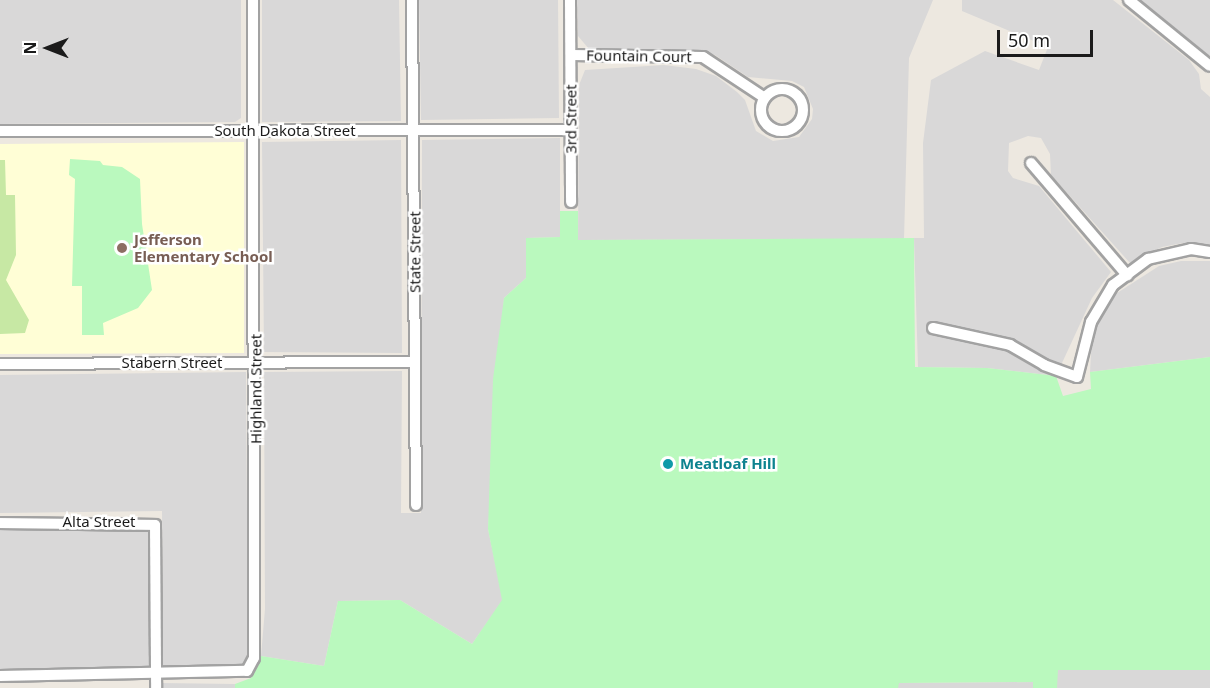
<!DOCTYPE html>
<html>
<head>
<meta charset="utf-8">
<style>
	body { margin:0 }
	#map { position:relative; width:1210px; height:688px; overflow:hidden; background:#ede8e0; font-family:"Noto Sans",sans-serif }
	div>[style] { position:absolute }
	[style*='--x'] { left:calc(var(--x)*1px); top:calc(var(--y)*1px); width:calc(var(--w)*1px); rotate:calc(var(--a)*1deg) }
	.residential>* { inset:0; background:#d9d8d8 }
	.education>* { inset:0; background:#fffed6 }
	.grass>* { inset:0; background:#c7e8a4 }
	.park>* { inset:0; background:#baf9be }
	.roads { filter:drop-shadow(2px 0 #a2a2a2) drop-shadow(-2px 0 #a2a2a2) drop-shadow(0 2px #a2a2a2) drop-shadow(0 -2px #a2a2a2) }
	.minor>* { height:10px; margin:-5px; padding:0 5px; transform-origin:5px; border-radius:5px; background:#fff }
	.minor>.ring { margin:-5px; padding:0; box-sizing:content-box; background:none; border:10px solid #fff; border-radius:50% }
	.dots>* { width:16px; height:16px; translate:-50% -50%; box-sizing:border-box; border:3px solid #fff; border-radius:50% }
	span { translate:-50% -50%; white-space:nowrap; text-align:center; line-height:1.15; -webkit-text-stroke:5px #fff; paint-order:stroke }
	.street-label { font-size:15px; color:#1b1b1b }
	.education-label { font-size:15px; color:#785e54; font-weight:700 }
	.left { translate:0 -50%; text-align:left }
	.culture-label { font-size:15px; color:#0d838f; font-weight:700 }
	.north { position:absolute; left:18px; top:18px; width:60px; height:60px; -webkit-text-stroke:4px #fff; paint-order:stroke; rotate:270deg; font-size:16px; font-weight:700; line-height:24px; text-align:center; color:#1b1b1b }
	.north::after { content:''; display:block; margin:auto; width:21px; height:27px; background:#1b1b1b; clip-path:polygon(50% 0,100% 100%,50% 72%,0 100%) }
	.scale { position:absolute; left:997px; top:30px; width:96px; height:27px; box-sizing:border-box; border:3px solid #1b1b1b; border-top:0; padding-left:8px; font-size:18px; line-height:21px; white-space:nowrap; color:#1b1b1b; -webkit-text-stroke:4px #fff; paint-order:stroke }
</style>
</head>
<body>
<div id="map">
	<div class="residential">
		<i style="clip-path:polygon(0 0,241px 0,241px 118px,235px 122px,0 124px)"></i>
		<i style="clip-path:polygon(262px 0,399px 0,401px 121px,262px 122px)"></i>
		<i style="clip-path:polygon(419px 0,558px 0,559px 118px,421px 120px)"></i>
		<i style="clip-path:polygon(577px 0,933px 0,909px 58px,904px 239px,578px 240px,579px 85px,585px 70px,664px 65px,696px 69px,716px 76px,737px 92px,745px 100px,756px 131px,773px 141px,799px 137px,812px 119px,813px 109px,804px 87px,792px 81px,748px 77px,715px 55px,700px 51px,589px 49px,578px 36px)"></i>
		<i style="clip-path:polygon(962px 0,1113px 0,1189px 60px,1199px 74px,1201px 89px,1210px 97px,1210px 246px,1183px 243px,1162px 247px,1130px 263px,1051px 175px,1050px 154px,1041px 138px,1028px 136px,1009px 143px,1008px 171px,1013px 178px,1039px 186px,1111px 272px,1092px 298px,1056px 376px,987px 368px,918px 367px,914px 238px,924px 238px,923px 143px,931px 80px,985px 51px,1039px 70px,1048px 47px,962px 11px)"></i>
		<i style="clip-path:polygon(1139px 0,1210px 0,1210px 55px,1205px 55px)"></i>
		<i style="clip-path:polygon(560px 138px,560px 237px,527px 238px,526px 278px,504px 298px,488px 529px,503px 600px,472px 644px,400px 600px,338px 601px,324px 666px,261px 656px,265px 609px,264px 372px,402px 371px,401px 513px,421px 513px,422px 140px)"></i>
		<i style="clip-path:polygon(401px 140px,402px 353px,264px 352px,262px 142px)"></i>
		<i style="clip-path:polygon(1181px 261px,1210px 261px,1210px 357px,1090px 372px,1092px 334px,1114px 295px,1159px 266px)"></i>
		<i style="clip-path:polygon(246px 372px,248px 656px,240px 669px,163px 670px,162px 511px,0 513px,0 375px)"></i>
		<i style="clip-path:polygon(0 526px,149px 530px,150px 668px,0 670px)"></i>
		<i style="clip-path:polygon(1057px 670px,1210px 670px,1210px 688px,1057px 688px)"></i>
		<i style="clip-path:polygon(1033px 682px,1033px 688px,898px 688px,898px 683px)"></i>
		<i style="clip-path:polygon(160px 683px,235px 684px,235px 688px,160px 688px)"></i>
	</div>
	<div class="education">
		<i style="clip-path:polygon(244px 142px,244px 353px,0 354px,0 144px)"></i>
	</div>
	<div class="grass">
		<i style="clip-path:polygon(0 160px,5px 160px,6px 195px,15px 195px,16px 255px,6px 280px,29px 320px,25px 333px,0 334px)"></i>
	</div>
	<div class="park">
		<i style="clip-path:polygon(70px 159px,100px 161px,103px 165px,122px 167px,140px 179px,142px 224px,152px 290px,138px 308px,103px 323px,104px 335px,82px 335px,82px 286px,72px 286px,75px 179px,69px 175px)"></i>
		<i style="clip-path:polygon(560px 211px,578px 211px,578px 240px,914px 238px,915px 367px,987px 368px,1056px 376px,1063px 396px,1091px 389px,1090px 372px,1210px 357px,1210px 670px,1058px 670px,1057px 688px,1033px 688px,1033px 682px,899px 683px,898px 688px,235px 688px,235px 684px,251px 678px,261px 656px,324px 666px,338px 601px,400px 600px,472px 644px,502px 600px,488px 529px,493px 379px,504px 298px,526px 278px,526px 238px,560px 237px)"></i>
	</div>
	<div class="roads">
		<div class="minor">
			<i style="--x:412;--y:0;--w:505;--a:89.55"></i>
			<i style="--x:570;--y:0;--w:202;--a:89.7"></i>
			<i style="--x:1129;--y:0;--w:104;--a:39.2"></i>
			<i style="--x:572;--y:55;--w:131;--a:0.9"></i>
			<i style="--x:703;--y:57;--w:74;--a:33.5"></i>
			<i class="ring" style="left:761px;top:89px;width:32px;height:32px"></i>
			<i style="--x:0;--y:131;--w:570;--a:-0.1"></i>
			<i style="--x:1031;--y:163;--w:148;--a:49.4"></i>
			<i style="--x:933;--y:328;--w:79;--a:12.4"></i>
			<i style="--x:1010;--y:345;--w:39;--a:30"></i>
			<i style="--x:1044;--y:365;--w:35;--a:20"></i>
			<i style="--x:1077;--y:377;--w:57;--a:-75.7"></i>
			<i style="--x:1091;--y:322;--w:43;--a:-59.3"></i>
			<i style="--x:1113;--y:285;--w:44;--a:-36.6"></i>
			<i style="--x:1148;--y:259;--w:44;--a:-13.1"></i>
			<i style="--x:1191;--y:249;--w:19;--a:9"></i>
			<i style="--x:0;--y:364;--w:415;--a:-0.3"></i>
			<i style="--x:0;--y:523;--w:155;--a:0.7"></i>
			<i style="--x:155;--y:525;--w:163;--a:89.6"></i>
			<i style="--x:0;--y:676;--w:247;--a:-1.2"></i>
			<i style="--x:247;--y:671;--w:15;--a:-62"></i>
			<i style="--x:254;--y:658;--w:658;--a:-90.09"></i>
		</div>
	</div>
	<div class="dots">
		<i style="left:122px;top:248px;background:#8d6e63"></i>
		<i style="left:668px;top:464px;background:#0f9aa8"></i>
	</div>
	<div class="street-label">
		<span style="left:639px;top:56px;rotate:1deg">Fountain Court</span>
		<span style="left:571px;top:119px;rotate:-90deg">3rd Street</span>
		<span style="left:285px;top:131px">South Dakota Street</span>
		<span style="left:415px;top:252px;rotate:-90deg">State Street</span>
		<span style="left:172px;top:363px">Stabern Street</span>
		<span style="left:256px;top:389px;rotate:-90deg">Highland Street</span>
		<span style="left:99px;top:522px">Alta Street</span>
	</div>
	<div class="education-label">
		<span class="left" style="left:134px;top:248px">Jefferson<br>Elementary School</span>
	</div>
	<div class="culture-label">
		<span class="left" style="left:680px;top:464px">Meatloaf Hill</span>
	</div>
	<div class="north">N</div>
	<div class="scale">50 m</div>
</div>
</body>
</html>
